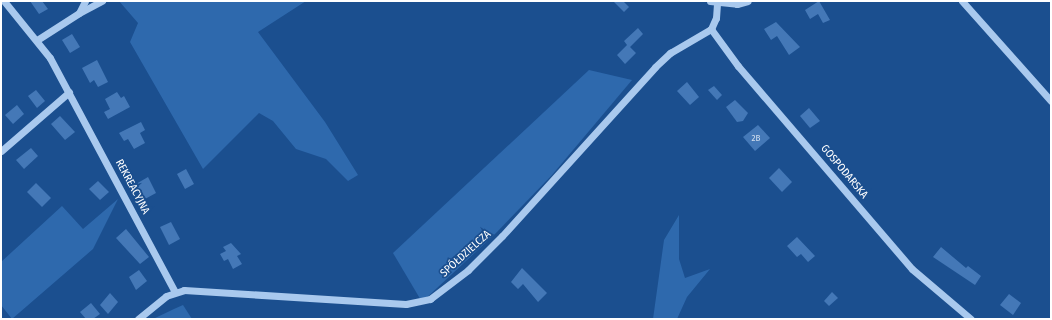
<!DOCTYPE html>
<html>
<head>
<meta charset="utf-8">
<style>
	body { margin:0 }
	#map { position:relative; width:1052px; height:320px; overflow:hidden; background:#1b4f8f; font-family:"Fira Sans Condensed",sans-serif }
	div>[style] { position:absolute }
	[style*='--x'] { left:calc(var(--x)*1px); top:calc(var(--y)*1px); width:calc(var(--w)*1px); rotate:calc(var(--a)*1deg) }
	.green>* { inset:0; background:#2e69ad }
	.building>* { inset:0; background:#4478b7 }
	.minor>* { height:7px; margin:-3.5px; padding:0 3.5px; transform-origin:3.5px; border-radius:3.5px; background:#a9c9ee }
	span { translate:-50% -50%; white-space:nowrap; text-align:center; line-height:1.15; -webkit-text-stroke:3.5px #1b4f8f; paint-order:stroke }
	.number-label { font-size:9px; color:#d0dded }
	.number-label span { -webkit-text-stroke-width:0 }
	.street-label { font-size:11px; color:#fff }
	.frame { position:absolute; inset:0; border:2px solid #fff; pointer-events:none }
</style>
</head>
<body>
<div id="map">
	<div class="green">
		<i style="clip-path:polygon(119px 1px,306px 1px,258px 32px,325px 122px,358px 175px,348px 181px,326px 159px,296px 149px,273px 121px,259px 113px,203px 169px,130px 42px,138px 23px)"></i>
		<i style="clip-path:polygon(589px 70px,632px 80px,552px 175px,496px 233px,422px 302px,393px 253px)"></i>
		<i style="clip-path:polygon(118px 199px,93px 249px,12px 319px,1px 305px,1px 262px,62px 206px,83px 229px)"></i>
		<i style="clip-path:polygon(679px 215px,679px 259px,685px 278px,710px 269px,687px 297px,677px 319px,653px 319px,664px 240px)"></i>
		<i style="clip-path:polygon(183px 305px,192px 319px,153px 319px,174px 309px)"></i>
	</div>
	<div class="building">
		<i style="clip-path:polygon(30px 1px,42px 1px,48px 9px,39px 14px)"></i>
		<i style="clip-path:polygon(613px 1px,623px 1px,629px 7px,624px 12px)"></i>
		<i style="clip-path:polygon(819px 1px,830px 20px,823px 23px,818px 14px,810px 19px,805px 10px)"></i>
		<i style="clip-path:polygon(776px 22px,800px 47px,789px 55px,777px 36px,771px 40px,764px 29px)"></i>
		<i style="clip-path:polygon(638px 28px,643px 34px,630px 47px,636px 53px,625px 64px,617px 55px,627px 45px,624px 41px)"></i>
		<i style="clip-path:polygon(72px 34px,80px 47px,70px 53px,62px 40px)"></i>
		<i style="clip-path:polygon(97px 60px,108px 82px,98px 87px,94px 80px,90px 83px,82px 68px)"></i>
		<i style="clip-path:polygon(687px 82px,699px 97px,690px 105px,677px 91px)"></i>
		<i style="clip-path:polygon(714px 86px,722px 95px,717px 100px,708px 90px)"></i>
		<i style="clip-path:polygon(36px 90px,45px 101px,37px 108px,28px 96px)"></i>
		<i style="clip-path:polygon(117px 92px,121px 98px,124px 96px,130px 107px,108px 119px,104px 112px,110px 109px,105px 99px)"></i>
		<i style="clip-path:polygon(735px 100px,748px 113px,743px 121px,737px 122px,726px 107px)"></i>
		<i style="clip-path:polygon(17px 105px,24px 114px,13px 124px,5px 115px)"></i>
		<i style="clip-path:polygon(809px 108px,820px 121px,810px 128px,800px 116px)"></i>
		<i style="clip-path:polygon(60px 116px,75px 132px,65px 140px,51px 124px)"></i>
		<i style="clip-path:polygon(141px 122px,145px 130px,140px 133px,145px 143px,134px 149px,128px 139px,124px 141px,119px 133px)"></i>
		<i style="clip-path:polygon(758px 125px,770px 138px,755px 151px,743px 137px)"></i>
		<i style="clip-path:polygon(31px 148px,38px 156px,24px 169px,16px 160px)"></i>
		<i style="clip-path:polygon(779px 168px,792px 182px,782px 192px,769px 178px)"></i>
		<i style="clip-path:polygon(186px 169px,194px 184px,185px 189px,177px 174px)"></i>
		<i style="clip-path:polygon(148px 177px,156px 193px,145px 199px,136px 184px)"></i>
		<i style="clip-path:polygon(98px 181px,109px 192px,100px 200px,89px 189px)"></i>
		<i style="clip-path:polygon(36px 183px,51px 198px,42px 207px,27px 192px)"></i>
		<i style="clip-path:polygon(171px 222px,180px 239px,169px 245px,160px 227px)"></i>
		<i style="clip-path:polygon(126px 229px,149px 257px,140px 264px,116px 238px)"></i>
		<i style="clip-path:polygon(797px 237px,815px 256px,808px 262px,801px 254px,797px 257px,787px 246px)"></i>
		<i style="clip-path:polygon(231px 243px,241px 254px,237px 256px,242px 264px,233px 269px,228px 259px,224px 261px,220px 254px,226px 251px,223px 247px)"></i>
		<i style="clip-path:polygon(941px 247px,966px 268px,968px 266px,981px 276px,975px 285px,933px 257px)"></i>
		<i style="clip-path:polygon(522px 268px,547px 293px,538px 302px,523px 284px,518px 289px,511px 282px)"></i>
		<i style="clip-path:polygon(139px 270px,147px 281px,136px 290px,129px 277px)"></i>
		<i style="clip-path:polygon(832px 292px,838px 298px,829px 306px,824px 301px)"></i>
		<i style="clip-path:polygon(110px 293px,118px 302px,108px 314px,100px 305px)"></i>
		<i style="clip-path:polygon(1009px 294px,1021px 303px,1013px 315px,1000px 305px)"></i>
		<i style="clip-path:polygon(91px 303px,100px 314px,93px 319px,86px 319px,80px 312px)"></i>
	</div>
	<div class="minor">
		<i style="--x:4;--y:1;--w:73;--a:51.1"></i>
		<i style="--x:50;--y:58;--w:265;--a:61.9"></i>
		<i style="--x:710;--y:1;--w:27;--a:6"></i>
		<i style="--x:737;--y:4;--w:11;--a:-15"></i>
		<i style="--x:962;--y:1;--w:134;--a:48.3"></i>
		<i style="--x:81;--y:12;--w:24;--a:-28"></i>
		<i style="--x:711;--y:29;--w:46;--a:53.9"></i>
		<i style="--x:738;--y:66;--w:267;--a:49.4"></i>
		<i style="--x:912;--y:269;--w:77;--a:40.3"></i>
		<i style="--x:37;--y:40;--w:50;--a:-32.7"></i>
		<i style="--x:79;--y:13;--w:13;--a:-63"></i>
		<i style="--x:1;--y:151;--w:90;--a:-40.9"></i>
		<i style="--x:138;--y:319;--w:36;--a:-39"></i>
		<i style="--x:166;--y:296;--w:19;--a:-18"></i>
		<i style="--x:184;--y:290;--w:222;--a:3.6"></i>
		<i style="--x:406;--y:304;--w:25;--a:-12"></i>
		<i style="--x:430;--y:299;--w:48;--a:-37.3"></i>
		<i style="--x:468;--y:270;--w:48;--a:-45"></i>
		<i style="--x:502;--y:236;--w:228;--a:-47.8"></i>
		<i style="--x:655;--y:67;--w:21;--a:-43"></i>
		<i style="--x:670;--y:53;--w:48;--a:-30.3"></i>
		<i style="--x:711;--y:29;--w:12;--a:-66"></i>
		<i style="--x:716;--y:18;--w:14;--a:-86"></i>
	</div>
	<div class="number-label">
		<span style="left:756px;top:138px">2B</span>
	</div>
	<div class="street-label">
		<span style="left:844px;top:172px;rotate:50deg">GOSPODARSKA</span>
		<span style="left:132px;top:187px;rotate:62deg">REKREACYJNA</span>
		<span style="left:466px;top:254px;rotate:-42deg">SPÓŁDZIELCZA</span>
	</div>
	<div class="frame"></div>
</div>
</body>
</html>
